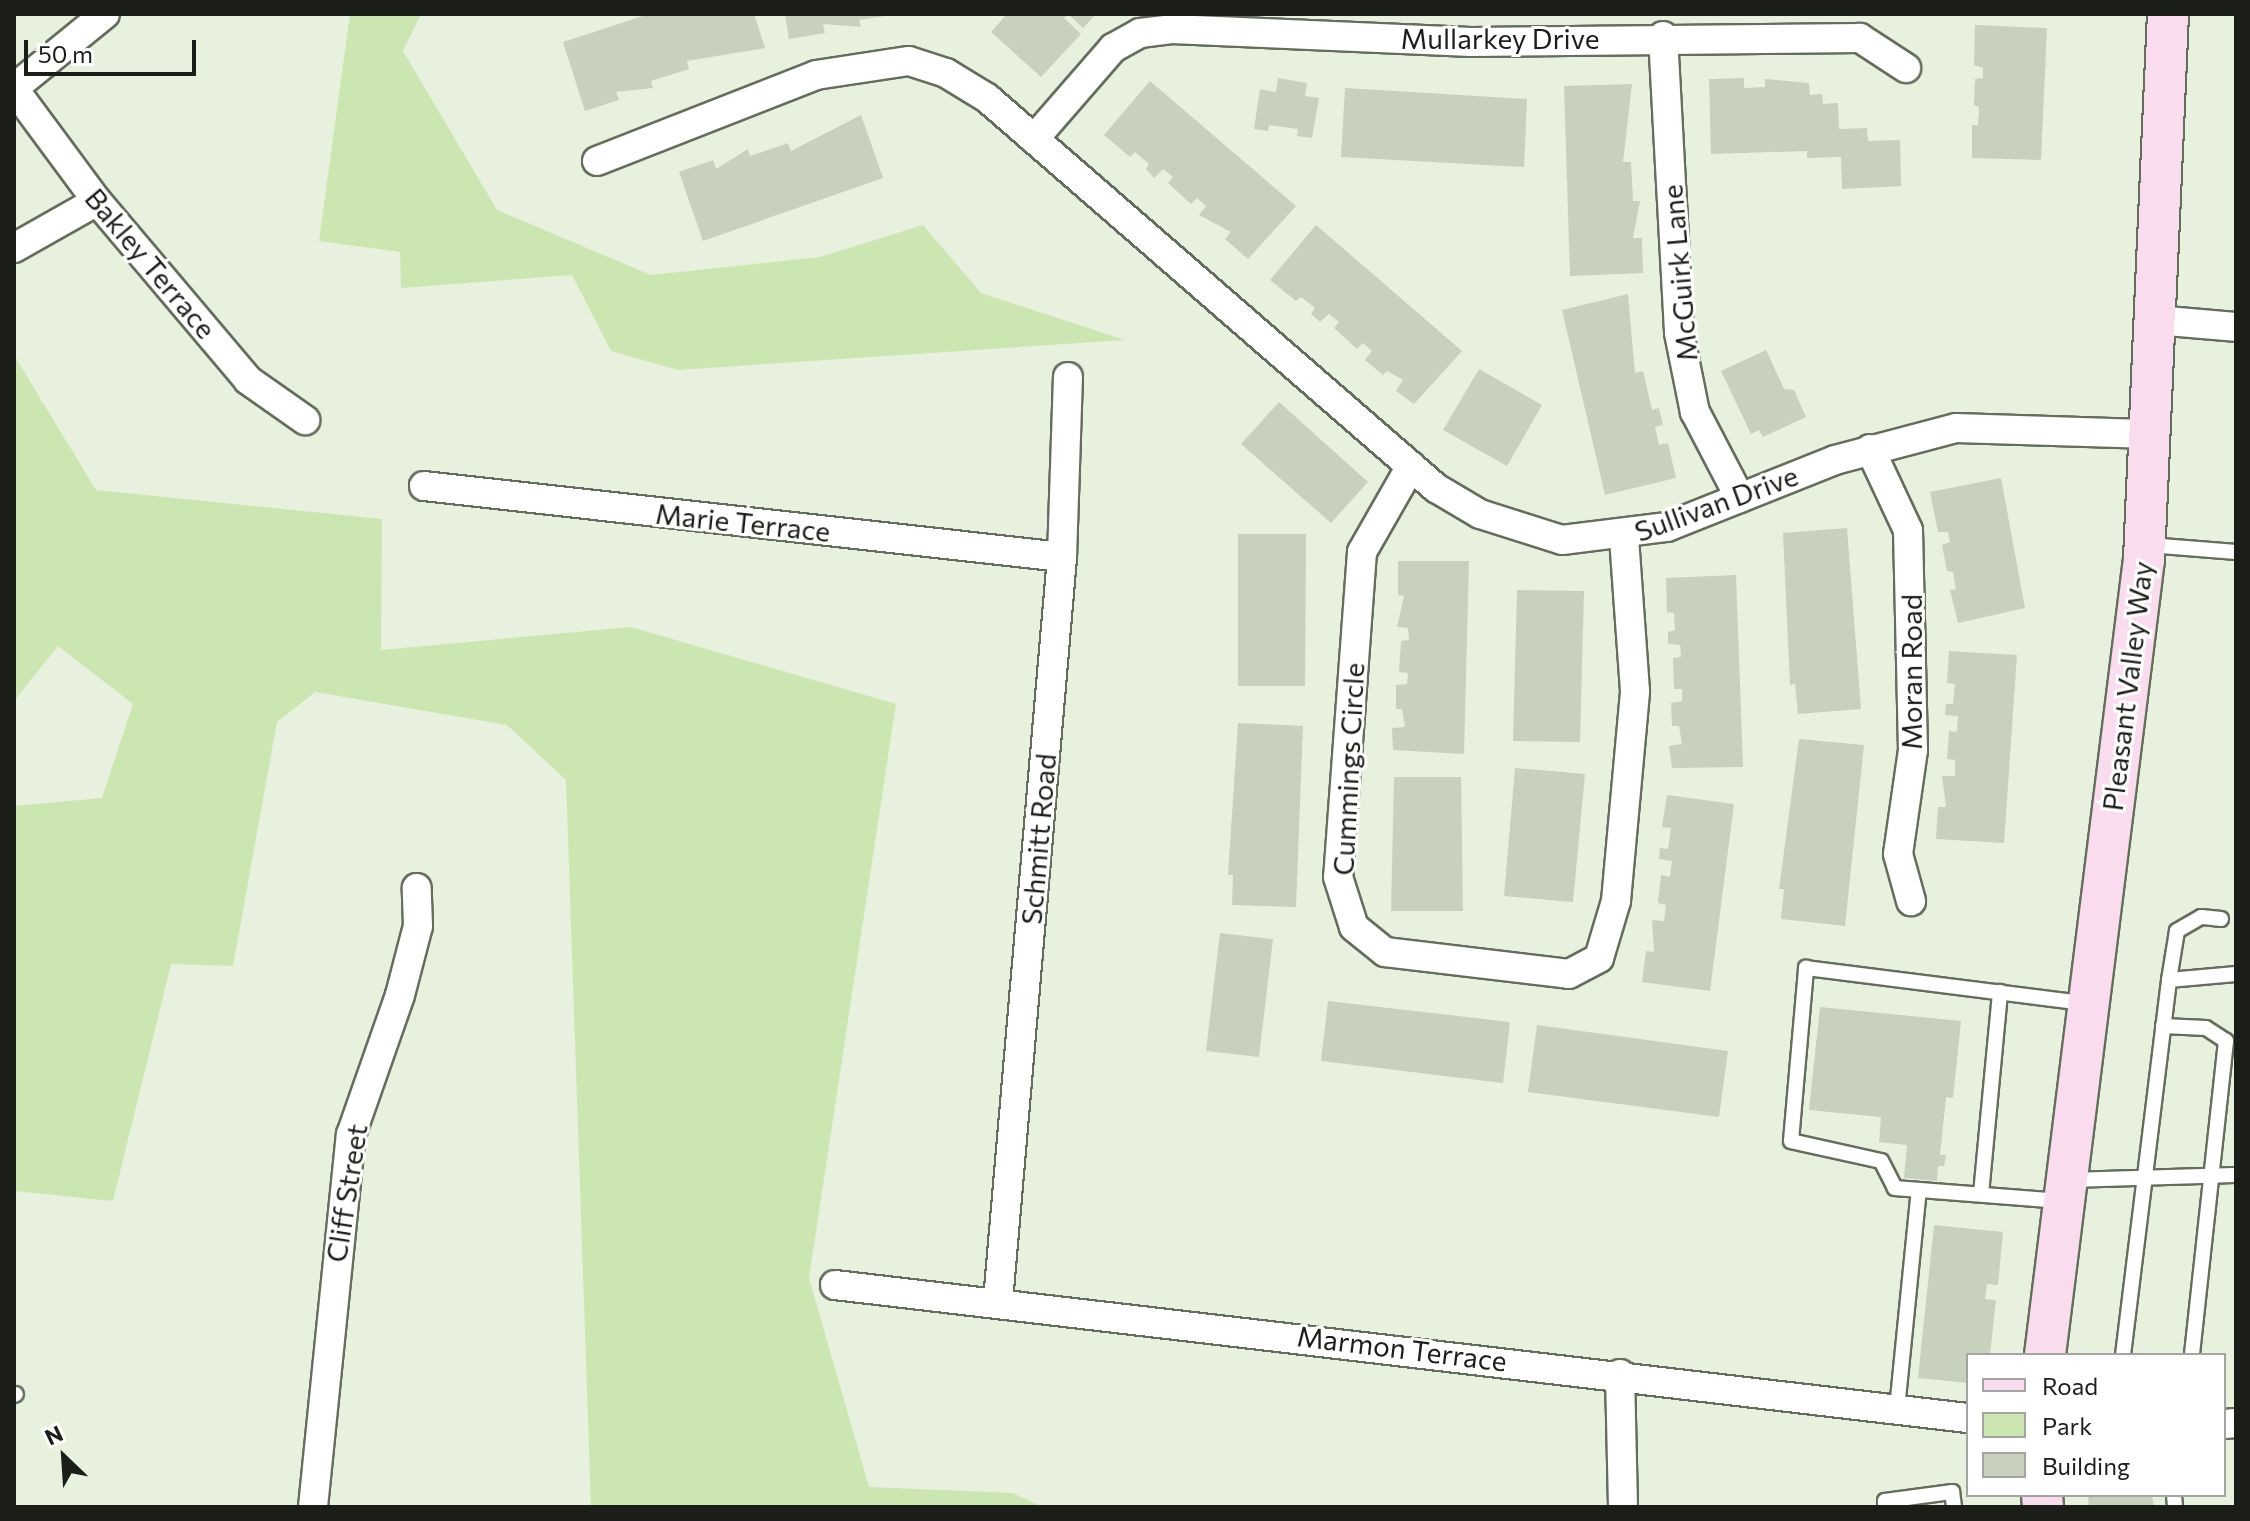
<!DOCTYPE html>
<html>
<head>
<meta charset="utf-8">
<style>
	body { margin:0 }
	#map { position:relative; width:2250px; height:1521px; overflow:hidden; background:#e7f1dd; font-family:Commissioner,sans-serif }
	div>[style] { position:absolute }
	[style*='--x'] { left:calc(var(--x)*1px); top:calc(var(--y)*1px); width:calc(var(--w)*1px); rotate:calc(var(--a)*1deg) }
	.green>* { inset:0; background:#cce6b2 }
	.building>* { inset:0; background:#c8d1be }
	.roads { filter:drop-shadow(2px 0 #656d5c) drop-shadow(-2px 0 #656d5c) drop-shadow(0 2px #656d5c) drop-shadow(0 -2px #656d5c) }
	.lane>* { height:14px; margin:-7px; padding:0 7px; transform-origin:7px; border-radius:7px; background:#fff }
	.street>* { height:28px; margin:-14px; padding:0 14px; transform-origin:14px; border-radius:14px; background:#fff }
	.secondary>* { height:40px; margin:-20px; padding:0 20px; transform-origin:20px; border-radius:20px; background:#f9ddef }
	span { translate:-50% -50%; white-space:nowrap; text-align:center; line-height:1.15; -webkit-text-stroke:6px #fff; paint-order:stroke }
	.street-label { font-size:28px; color:#1b1e18 }
	.frame { position:absolute; inset:0; border:16px solid #1b1e18; pointer-events:none }
	.legend { position:absolute; left:1966px; top:1353px; width:260px; height:144px; box-sizing:border-box; background:#fff; border:2px solid #a4a5a3; margin:0; padding:10px 14px; list-style:none; font-size:24px; color:#1b1e18 }
	.legend li { display:flex; align-items:center; gap:16px; height:40px }
	.legend b { width:40px; border:2px solid #a4a5a3 }
	.north { position:absolute; left:24px; top:1417px; width:80px; height:80px; -webkit-text-stroke:6px #fff; paint-order:stroke; rotate:335deg; font-size:22px; font-weight:700; line-height:32px; text-align:center; color:#1b1e18 }
	.north::after { content:''; display:block; margin:auto; width:28px; height:36px; background:#1b1e18; clip-path:polygon(50% 0,100% 100%,50% 72%,0 100%) }
	.scale { position:absolute; left:24px; top:40px; width:172px; height:36px; box-sizing:border-box; border:4px solid #1b1e18; border-top:0; padding-left:10px; font-size:24px; line-height:28px; white-space:nowrap; color:#1b1e18; -webkit-text-stroke:6px #fff; paint-order:stroke }
</style>
</head>
<body>
<div id="map">
	<div class="green">
		<i style="clip-path:polygon(350px 14px,421px 14px,403px 51px,497px 210px,651px 275px,820px 257px,923px 225px,981px 293px,1125px 340px,678px 370px,611px 351px,572px 275px,401px 288px,400px 252px,319px 241px)"></i>
		<i style="clip-path:polygon(14px 355px,96px 490px,382px 519px,381px 650px,631px 627px,896px 704px,809px 1278px,869px 1487px,1013px 1493px,1043px 1507px,591px 1507px,566px 780px,507px 725px,315px 692px,277px 722px,233px 966px,171px 964px,113px 1201px,14px 1191px,14px 806px,102px 798px,133px 704px,58px 646px,14px 701px)"></i>
	</div>
	<div class="building">
		<i style="clip-path:polygon(649px 14px,754px 14px,765px 48px,687px 61px,689px 69px,651px 81px,653px 88px,616px 92px,619px 100px,585px 111px,563px 42px)"></i>
		<i style="clip-path:polygon(785px 14px,885px 14px,885px 16px,859px 20px,861px 27px,823px 24px,825px 33px,789px 39px)"></i>
		<i style="clip-path:polygon(1007px 14px,1096px 14px,1083px 28px,1068px 14px,1064px 18px,1081px 34px,1041px 77px,991px 32px)"></i>
		<i style="clip-path:polygon(1975px 25px,2047px 28px,2041px 160px,1972px 158px,1972px 125px,1978px 125px,1979px 107px,1974px 105px,1975px 79px,1983px 78px,1983px 68px,1974px 65px)"></i>
		<i style="clip-path:polygon(1278px 78px,1307px 83px,1305px 96px,1319px 98px,1312px 138px,1297px 136px,1298px 129px,1269px 125px,1268px 131px,1254px 129px,1260px 89px,1276px 92px)"></i>
		<i style="clip-path:polygon(1744px 78px,1744px 88px,1765px 87px,1765px 79px,1809px 83px,1810px 95px,1822px 94px,1823px 104px,1838px 103px,1839px 129px,1867px 128px,1868px 141px,1900px 140px,1901px 186px,1842px 189px,1841px 157px,1807px 158px,1807px 151px,1711px 154px,1709px 79px)"></i>
		<i style="clip-path:polygon(1150px 81px,1296px 206px,1248px 259px,1225px 239px,1231px 232px,1199px 215px,1206px 206px,1197px 198px,1191px 204px,1168px 183px,1173px 177px,1163px 169px,1154px 178px,1146px 169px,1149px 164px,1135px 152px,1130px 157px,1104px 135px)"></i>
		<i style="clip-path:polygon(1632px 84px,1623px 162px,1631px 162px,1633px 201px,1640px 201px,1633px 238px,1642px 238px,1643px 273px,1570px 276px,1564px 86px)"></i>
		<i style="clip-path:polygon(1345px 88px,1527px 99px,1524px 167px,1341px 157px)"></i>
		<i style="clip-path:polygon(861px 115px,883px 178px,703px 241px,679px 172px,713px 160px,716px 169px,748px 149px,750px 156px,788px 143px,791px 151px)"></i>
		<i style="clip-path:polygon(1316px 225px,1462px 351px,1414px 404px,1396px 391px,1403px 380px,1387px 371px,1383px 375px,1365px 360px,1372px 351px,1363px 343px,1357px 349px,1334px 328px,1339px 322px,1329px 314px,1320px 322px,1311px 314px,1315px 308px,1301px 297px,1296px 301px,1270px 280px)"></i>
		<i style="clip-path:polygon(1628px 294px,1635px 373px,1643px 371px,1652px 410px,1659px 408px,1663px 425px,1655px 427px,1659px 445px,1668px 443px,1676px 478px,1605px 495px,1562px 310px)"></i>
		<i style="clip-path:polygon(1766px 350px,1784px 389px,1794px 390px,1806px 417px,1763px 437px,1759px 430px,1751px 434px,1721px 371px)"></i>
		<i style="clip-path:polygon(1479px 369px,1542px 405px,1507px 466px,1443px 430px)"></i>
		<i style="clip-path:polygon(1279px 402px,1368px 482px,1331px 523px,1241px 444px)"></i>
		<i style="clip-path:polygon(2001px 478px,2025px 608px,1958px 623px,1950px 590px,1956px 589px,1953px 572px,1947px 571px,1942px 545px,1950px 542px,1948px 532px,1938px 532px,1930px 492px)"></i>
		<i style="clip-path:polygon(1847px 528px,1861px 709px,1798px 714px,1795px 684px,1790px 685px,1783px 533px)"></i>
		<i style="clip-path:polygon(1238px 534px,1306px 534px,1305px 686px,1238px 686px)"></i>
		<i style="clip-path:polygon(1398px 561px,1469px 561px,1464px 754px,1393px 750px,1392px 728px,1405px 727px,1402px 709px,1396px 709px,1396px 685px,1407px 684px,1408px 673px,1399px 672px,1401px 641px,1409px 640px,1408px 628px,1397px 627px,1404px 596px,1398px 595px)"></i>
		<i style="clip-path:polygon(1736px 575px,1743px 767px,1672px 768px,1669px 746px,1682px 744px,1679px 726px,1672px 726px,1671px 703px,1682px 701px,1682px 689px,1674px 689px,1673px 658px,1681px 657px,1680px 645px,1668px 644px,1668px 632px,1675px 630px,1674px 613px,1667px 612px,1666px 578px)"></i>
		<i style="clip-path:polygon(1517px 590px,1584px 591px,1580px 742px,1513px 741px)"></i>
		<i style="clip-path:polygon(1949px 651px,2017px 655px,2004px 843px,1936px 839px,1938px 807px,1946px 807px,1942px 776px,1955px 776px,1955px 760px,1947px 759px,1949px 731px,1957px 732px,1958px 716px,1945px 715px,1946px 704px,1953px 704px,1955px 684px,1947px 683px)"></i>
		<i style="clip-path:polygon(1238px 723px,1303px 726px,1296px 907px,1232px 905px,1233px 875px,1228px 875px)"></i>
		<i style="clip-path:polygon(1799px 739px,1864px 745px,1845px 926px,1781px 919px,1784px 889px,1779px 889px)"></i>
		<i style="clip-path:polygon(1515px 768px,1585px 774px,1573px 902px,1504px 896px)"></i>
		<i style="clip-path:polygon(1394px 777px,1461px 777px,1463px 911px,1391px 911px)"></i>
		<i style="clip-path:polygon(1667px 795px,1734px 804px,1710px 991px,1642px 982px,1646px 951px,1654px 952px,1652px 920px,1664px 921px,1666px 905px,1658px 903px,1661px 875px,1670px 877px,1672px 861px,1659px 859px,1660px 848px,1668px 849px,1671px 828px,1662px 827px)"></i>
		<i style="clip-path:polygon(1220px 933px,1273px 939px,1259px 1057px,1206px 1051px)"></i>
		<i style="clip-path:polygon(1328px 1001px,1510px 1022px,1503px 1083px,1321px 1061px)"></i>
		<i style="clip-path:polygon(1820px 1007px,1961px 1021px,1953px 1098px,1946px 1097px,1940px 1155px,1946px 1155px,1944px 1166px,1938px 1166px,1937px 1181px,1904px 1178px,1907px 1145px,1879px 1142px,1881px 1117px,1809px 1110px)"></i>
		<i style="clip-path:polygon(1537px 1025px,1728px 1051px,1719px 1117px,1528px 1092px)"></i>
		<i style="clip-path:polygon(1934px 1225px,2003px 1232px,1998px 1285px,1987px 1284px,1985px 1299px,1996px 1300px,1990px 1355px,1968px 1355px,1968px 1383px,1918px 1378px)"></i>
		<i style="clip-path:polygon(2088px 1495px,2152px 1495px,2154px 1507px,2089px 1507px)"></i>
	</div>
	<div class="roads">
		<div class="lane">
			<i style="--x:2149;--y:545;--w:87;--a:4.6"></i>
			<i style="--x:2221;--y:919;--w:20;--a:-174"></i>
			<i style="--x:2201;--y:917;--w:28;--a:150"></i>
			<i style="--x:2177;--y:931;--w:50;--a:99.3"></i>
			<i style="--x:2169;--y:980;--w:67;--a:-5.1"></i>
			<i style="--x:2163;--y:1026;--w:43;--a:2.7"></i>
			<i style="--x:2206;--y:1028;--w:24;--a:33"></i>
			<i style="--x:2226;--y:1041;--w:316;--a:96.2"></i>
			<i style="--x:2068;--y:1180;--w:168;--a:-1.7"></i>
			<i style="--x:1981;--y:1194;--w:203;--a:-84.6"></i>
			<i style="--x:2061;--y:1201;--w:167;--a:-175.5"></i>
			<i style="--x:1895;--y:1188;--w:30;--a:-117"></i>
			<i style="--x:1881;--y:1161;--w:92;--a:-167.5"></i>
			<i style="--x:1791;--y:1141;--w:174;--a:-85"></i>
			<i style="--x:1806;--y:968;--w:281;--a:7.2"></i>
			<i style="--x:2123;--y:1355;--w:378;--a:-83"></i>
			<i style="--x:14;--y:1395;--w:2;--a:-27"></i>
			<i style="--x:1897;--y:1409;--w:220;--a:-84.3"></i>
			<i style="--x:2174;--y:1495;--w:12;--a:85"></i>
			<i style="--x:1885;--y:1507;--w:6;--a:-90"></i>
			<i style="--x:1885;--y:1501;--w:68;--a:-7.7"></i>
			<i style="--x:1952;--y:1492;--w:15;--a:82"></i>
		</div>
		<div class="street">
			<i style="--x:1663;--y:36;--w:297;--a:86.9"></i>
			<i style="--x:1679;--y:333;--w:81;--a:78.6"></i>
			<i style="--x:1695;--y:412;--w:97;--a:62.4"></i>
			<i style="--x:14;--y:88;--w:117;--a:-39.1"></i>
			<i style="--x:14;--y:89;--w:139;--a:53.5"></i>
			<i style="--x:97;--y:201;--w:234;--a:49.8"></i>
			<i style="--x:248;--y:380;--w:70;--a:35.1"></i>
			<i style="--x:1034;--y:139;--w:121;--a:-49"></i>
			<i style="--x:1113;--y:48;--w:31;--a:-29"></i>
			<i style="--x:1140;--y:33;--w:32;--a:-7"></i>
			<i style="--x:1172;--y:29;--w:299;--a:2.5"></i>
			<i style="--x:1471;--y:42;--w:389;--a:-0.6"></i>
			<i style="--x:1860;--y:38;--w:55;--a:33.1"></i>
			<i style="--x:597;--y:161;--w:235;--a:-21.4"></i>
			<i style="--x:816;--y:75;--w:94;--a:-8.6"></i>
			<i style="--x:909;--y:61;--w:39;--a:18"></i>
			<i style="--x:946;--y:73;--w:48;--a:31.4"></i>
			<i style="--x:987;--y:98;--w:595;--a:40.98"></i>
			<i style="--x:1436;--y:488;--w:51;--a:30.6"></i>
			<i style="--x:1480;--y:514;--w:86;--a:17.6"></i>
			<i style="--x:1562;--y:540;--w:106;--a:-7.1"></i>
			<i style="--x:1667;--y:527;--w:181;--a:-21.7"></i>
			<i style="--x:1835;--y:460;--w:125;--a:-14.8"></i>
			<i style="--x:1956;--y:428;--w:195;--a:1.8"></i>
			<i style="--x:14;--y:248;--w:95;--a:-29.5"></i>
			<i style="--x:2155;--y:320;--w:81;--a:4.9"></i>
			<i style="--x:1870;--y:449;--w:89;--a:64.9"></i>
			<i style="--x:1908;--y:530;--w:220;--a:88.7"></i>
			<i style="--x:1913;--y:750;--w:105;--a:98.2"></i>
			<i style="--x:1898;--y:854;--w:49;--a:74.5"></i>
			<i style="--x:1411;--y:466;--w:99;--a:119.7"></i>
			<i style="--x:1362;--y:552;--w:326;--a:94.2"></i>
			<i style="--x:1338;--y:877;--w:52;--a:72.3"></i>
			<i style="--x:1354;--y:927;--w:40;--a:39"></i>
			<i style="--x:1385;--y:952;--w:185;--a:6.8"></i>
			<i style="--x:1569;--y:974;--w:34;--a:-28"></i>
			<i style="--x:1599;--y:958;--w:59;--a:-73.4"></i>
			<i style="--x:1616;--y:901;--w:211;--a:-84.8"></i>
			<i style="--x:1635;--y:691;--w:155;--a:-94.1"></i>
			<i style="--x:424;--y:486;--w:642;--a:6.35"></i>
			<i style="--x:835;--y:1285;--w:1141;--a:6.7"></i>
			<i style="--x:998;--y:1301;--w:747;--a:-85.08"></i>
			<i style="--x:1062;--y:557;--w:180;--a:-88.1"></i>
			<i style="--x:1620;--y:1374;--w:133;--a:88.7"></i>
			<i style="--x:2224;--y:1424;--w:12;--a:-5"></i>
			<i style="--x:313;--y:1507;--w:374;--a:-84.2"></i>
			<i style="--x:351;--y:1135;--w:148;--a:-70.7"></i>
			<i style="--x:400;--y:995;--w:71;--a:-75.4"></i>
			<i style="--x:418;--y:926;--w:38;--a:-92"></i>
		</div>
		<div class="secondary">
			<i style="--x:2045;--y:1355;--w:802;--a:-82.91"></i>
			<i style="--x:2144;--y:559;--w:546;--a:-87.48"></i>
			<i style="--x:2042;--y:1495;--w:12;--a:85"></i>
		</div>
	</div>
	<div class="street-label">
		<span style="left:1500px;top:38px">Mullarkey Drive</span>
		<span style="left:151px;top:263px;rotate:50deg">Bakley Terrace</span>
		<span style="left:1679px;top:273px;rotate:-95deg">McGuirk Lane</span>
		<span style="left:1716px;top:503px;rotate:-20deg">Sullivan Drive</span>
		<span style="left:743px;top:522px;rotate:6deg">Marie Terrace</span>
		<span style="left:1911px;top:672px;rotate:-90deg">Moran Road</span>
		<span style="left:2127px;top:686px;rotate:-83deg">Pleasant Valley Way</span>
		<span style="left:1348px;top:769px;rotate:-87deg">Cummings Circle</span>
		<span style="left:1038px;top:839px;rotate:-85deg">Schmitt Road</span>
		<span style="left:346px;top:1193px;rotate:-81deg">Cliff Street</span>
		<span style="left:1402px;top:1348px;rotate:7deg">Marmon Terrace</span>
	</div>
	<div class="frame"></div>
	<ul class="legend">
	<li><b style="height:10px;background:#f9ddef"></b>Road</li>
	<li><b style="height:22px;background:#cce6b2"></b>Park</li>
	<li><b style="height:22px;background:#c8d1be"></b>Building</li>
	</ul>
	<div class="north">N</div>
	<div class="scale">50 m</div>
</div>
</body>
</html>
